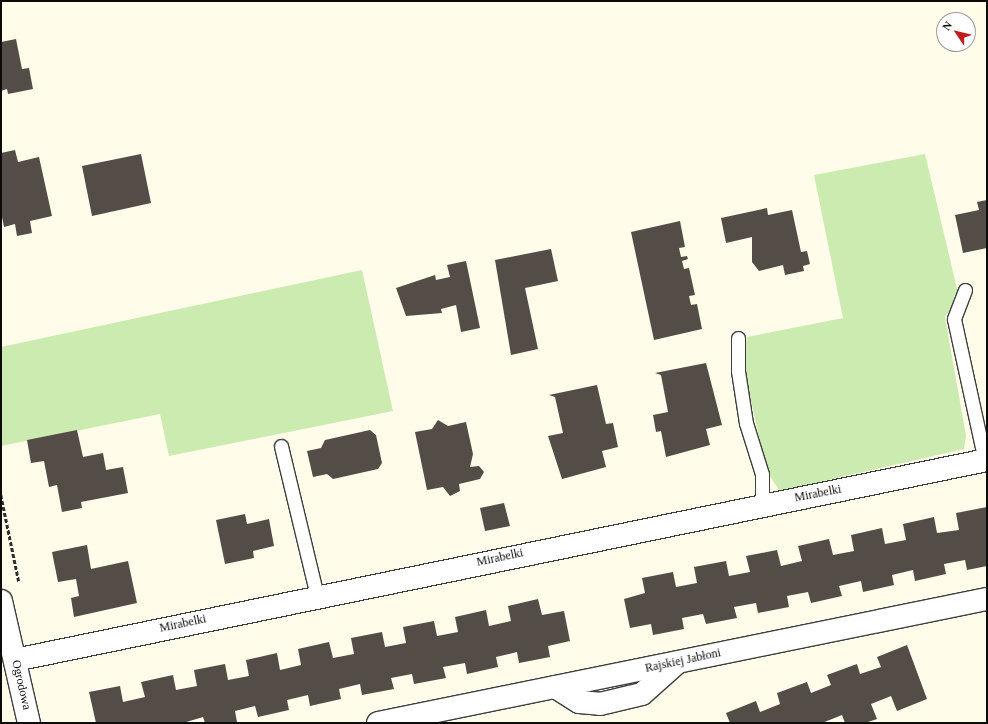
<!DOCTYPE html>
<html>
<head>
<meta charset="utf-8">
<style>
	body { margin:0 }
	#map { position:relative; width:988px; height:724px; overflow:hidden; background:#fffce9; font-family:"Times New Roman",serif }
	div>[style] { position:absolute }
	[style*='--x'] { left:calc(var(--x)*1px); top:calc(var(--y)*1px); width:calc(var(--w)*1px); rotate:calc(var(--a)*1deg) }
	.green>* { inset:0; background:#ccebb1 }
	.building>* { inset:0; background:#544d47 }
	.path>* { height:2.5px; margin-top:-1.25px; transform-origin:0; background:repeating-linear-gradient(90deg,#2d2d2d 0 4px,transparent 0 6px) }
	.roads { filter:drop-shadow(1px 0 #3e3e3e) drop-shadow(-1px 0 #3e3e3e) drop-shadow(0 1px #3e3e3e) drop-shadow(0 -1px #3e3e3e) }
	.service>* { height:13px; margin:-6.5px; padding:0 6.5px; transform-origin:6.5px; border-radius:6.5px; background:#fff }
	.minor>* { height:22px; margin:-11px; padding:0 11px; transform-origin:11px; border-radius:11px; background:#fff }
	span { translate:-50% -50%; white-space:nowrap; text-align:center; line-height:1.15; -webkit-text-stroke:4px #fff; paint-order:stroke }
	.street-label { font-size:12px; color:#0b0b0b }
	.frame { position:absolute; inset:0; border:2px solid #0b0b0b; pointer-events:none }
	.north { position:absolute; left:936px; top:12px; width:40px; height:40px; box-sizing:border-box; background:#fff; border:1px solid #9d9d9d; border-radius:50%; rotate:305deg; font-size:11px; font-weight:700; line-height:16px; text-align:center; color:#0b0b0b }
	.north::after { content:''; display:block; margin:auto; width:14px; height:18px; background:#c11d1e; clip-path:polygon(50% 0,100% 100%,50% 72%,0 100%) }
</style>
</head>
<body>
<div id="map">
	<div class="green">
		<i style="clip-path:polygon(925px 154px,958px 293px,954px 295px,953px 306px,945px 317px,966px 436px,964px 449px,780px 491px,767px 472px,742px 361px,747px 337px,843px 318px,814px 175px)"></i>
		<i style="clip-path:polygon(362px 270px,393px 411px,169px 456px,160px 414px,1px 446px,1px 347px)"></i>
	</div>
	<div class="building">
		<i style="clip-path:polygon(16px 39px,22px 69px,29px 68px,33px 89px,8px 94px,7px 89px,1px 91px,1px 42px)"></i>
		<i style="clip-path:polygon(15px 150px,18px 162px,39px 157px,52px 216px,30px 221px,32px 233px,17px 236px,15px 224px,4px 227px,1px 212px,1px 153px)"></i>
		<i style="clip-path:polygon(141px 154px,151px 203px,92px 216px,82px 166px)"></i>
		<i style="clip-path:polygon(987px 200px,987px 248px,963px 253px,955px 215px,979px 210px,977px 202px)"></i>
		<i style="clip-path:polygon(767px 208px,768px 215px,792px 210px,801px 252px,807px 251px,810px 264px,803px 266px,804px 271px,785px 275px,783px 265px,759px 271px,752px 262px,752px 237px,726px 243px,721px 218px)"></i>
		<i style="clip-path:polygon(680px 221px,685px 247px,679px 248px,681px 257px,687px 256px,688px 259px,682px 261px,684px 269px,689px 268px,695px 295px,689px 296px,691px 305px,697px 304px,702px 329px,654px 340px,631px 232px)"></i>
		<i style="clip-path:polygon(551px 249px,558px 281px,525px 288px,538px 349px,511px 355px,495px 260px)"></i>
		<i style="clip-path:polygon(466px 261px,480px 328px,461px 332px,456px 305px,441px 309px,442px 313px,406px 316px,396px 288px,435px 275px,436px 280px,450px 277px,447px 265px)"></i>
		<i style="clip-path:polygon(706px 363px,722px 425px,706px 429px,710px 445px,666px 457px,661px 431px,656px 432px,653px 415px,668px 412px,661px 375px,655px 373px)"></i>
		<i style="clip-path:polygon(597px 385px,606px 424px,613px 423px,618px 447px,602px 451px,606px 467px,562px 479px,548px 436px,563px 433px,555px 397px,549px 395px)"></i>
		<i style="clip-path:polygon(438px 420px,448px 426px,466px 422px,473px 454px,470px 467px,479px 466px,484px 472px,480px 479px,459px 484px,460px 491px,450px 496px,443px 487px,427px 490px,415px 432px,432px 429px)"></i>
		<i style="clip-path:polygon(77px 430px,83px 457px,103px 453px,106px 470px,123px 467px,128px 493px,81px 502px,82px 508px,62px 512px,57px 485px,49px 487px,44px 461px,31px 463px,27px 440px)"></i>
		<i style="clip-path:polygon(370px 430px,376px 435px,382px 463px,378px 469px,333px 479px,327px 474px,313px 477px,307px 451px,321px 448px,325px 440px)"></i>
		<i style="clip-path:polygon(504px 503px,510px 526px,485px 531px,480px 508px)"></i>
		<i style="clip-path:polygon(987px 507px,987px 566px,967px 570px,965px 560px,944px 564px,946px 574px,915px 581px,913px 570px,892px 575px,894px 585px,863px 592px,861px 581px,839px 586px,842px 596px,811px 603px,808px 592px,787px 596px,789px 607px,758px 613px,756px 603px,734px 607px,737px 618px,706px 624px,703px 614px,682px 618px,684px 629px,653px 635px,651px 624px,630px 628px,624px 599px,645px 593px,642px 578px,673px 572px,676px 587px,697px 583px,694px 567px,726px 561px,729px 576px,750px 572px,746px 556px,777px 550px,781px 566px,802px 561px,798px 546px,829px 539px,833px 555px,854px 551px,851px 535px,882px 528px,885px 544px,906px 540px,903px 524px,934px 517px,937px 533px,959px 530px,956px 513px)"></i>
		<i style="clip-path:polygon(245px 514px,247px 524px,269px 519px,274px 546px,253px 551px,254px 558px,225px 564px,216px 520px)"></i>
		<i style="clip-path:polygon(87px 545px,91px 569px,128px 561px,137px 603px,74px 617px,71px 598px,79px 596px,76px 579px,58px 582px,52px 552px)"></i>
		<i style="clip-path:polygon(538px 599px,542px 615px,564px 611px,570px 641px,548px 646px,550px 657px,519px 663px,517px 652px,496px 657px,498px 667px,467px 674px,465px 663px,443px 667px,446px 678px,414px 684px,412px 674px,391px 678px,394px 689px,362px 695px,360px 684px,339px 689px,341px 699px,310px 706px,308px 695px,287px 700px,289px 710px,258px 717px,255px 706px,235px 711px,237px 722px,230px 723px,205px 723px,203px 717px,183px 723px,96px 723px,89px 692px,120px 686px,123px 702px,145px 697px,141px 682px,173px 675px,176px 690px,197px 686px,194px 670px,225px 664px,228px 680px,249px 676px,246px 660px,277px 653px,280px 670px,301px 665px,298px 649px,329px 642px,333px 658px,354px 654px,351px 638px,382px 632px,385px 647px,406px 643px,403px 627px,434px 621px,437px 636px,458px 632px,455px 617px,486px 610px,489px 626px,511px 621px,508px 606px)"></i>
		<i style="clip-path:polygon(907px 645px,927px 699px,897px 711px,891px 696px,871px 704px,877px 719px,865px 723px,845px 723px,842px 715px,822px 723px,730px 723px,726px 713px,756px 701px,760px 712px,780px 704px,777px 693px,807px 682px,811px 693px,831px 685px,827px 675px,857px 664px,860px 674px,881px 667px,877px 657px)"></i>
	</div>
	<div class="path">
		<i style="--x:1;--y:495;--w:89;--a:78.3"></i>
	</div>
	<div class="roads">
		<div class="service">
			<i style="--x:965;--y:290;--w:31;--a:111"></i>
			<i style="--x:954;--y:319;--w:145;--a:77.7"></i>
			<i style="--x:738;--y:338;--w:33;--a:90"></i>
			<i style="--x:738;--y:371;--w:53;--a:81.3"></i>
			<i style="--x:746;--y:423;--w:53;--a:72.6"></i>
			<i style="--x:762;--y:474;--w:32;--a:90"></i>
			<i style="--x:281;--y:446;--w:154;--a:76.5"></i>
		</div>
		<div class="minor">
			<i style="--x:1;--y:601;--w:125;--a:77.1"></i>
			<i style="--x:15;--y:660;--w:992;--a:-11.63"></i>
			<i style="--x:555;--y:687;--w:28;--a:32"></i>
			<i style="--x:579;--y:702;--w:21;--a:5"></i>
			<i style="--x:600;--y:704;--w:43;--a:-13.4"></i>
			<i style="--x:642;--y:694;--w:48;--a:-41.6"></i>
			<i style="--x:378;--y:723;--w:621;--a:-11.51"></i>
		</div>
	</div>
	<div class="street-label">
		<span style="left:818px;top:494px;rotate:-11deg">Mirabelki</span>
		<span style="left:500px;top:558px;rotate:-12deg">Mirabelki</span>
		<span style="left:183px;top:624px;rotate:-12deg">Mirabelki</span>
		<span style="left:683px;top:661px;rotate:-12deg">Rajskiej Jabłoni</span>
		<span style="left:21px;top:685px;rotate:77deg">Ogrodowa</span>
	</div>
	<div class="frame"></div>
	<div class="north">N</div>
</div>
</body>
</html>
